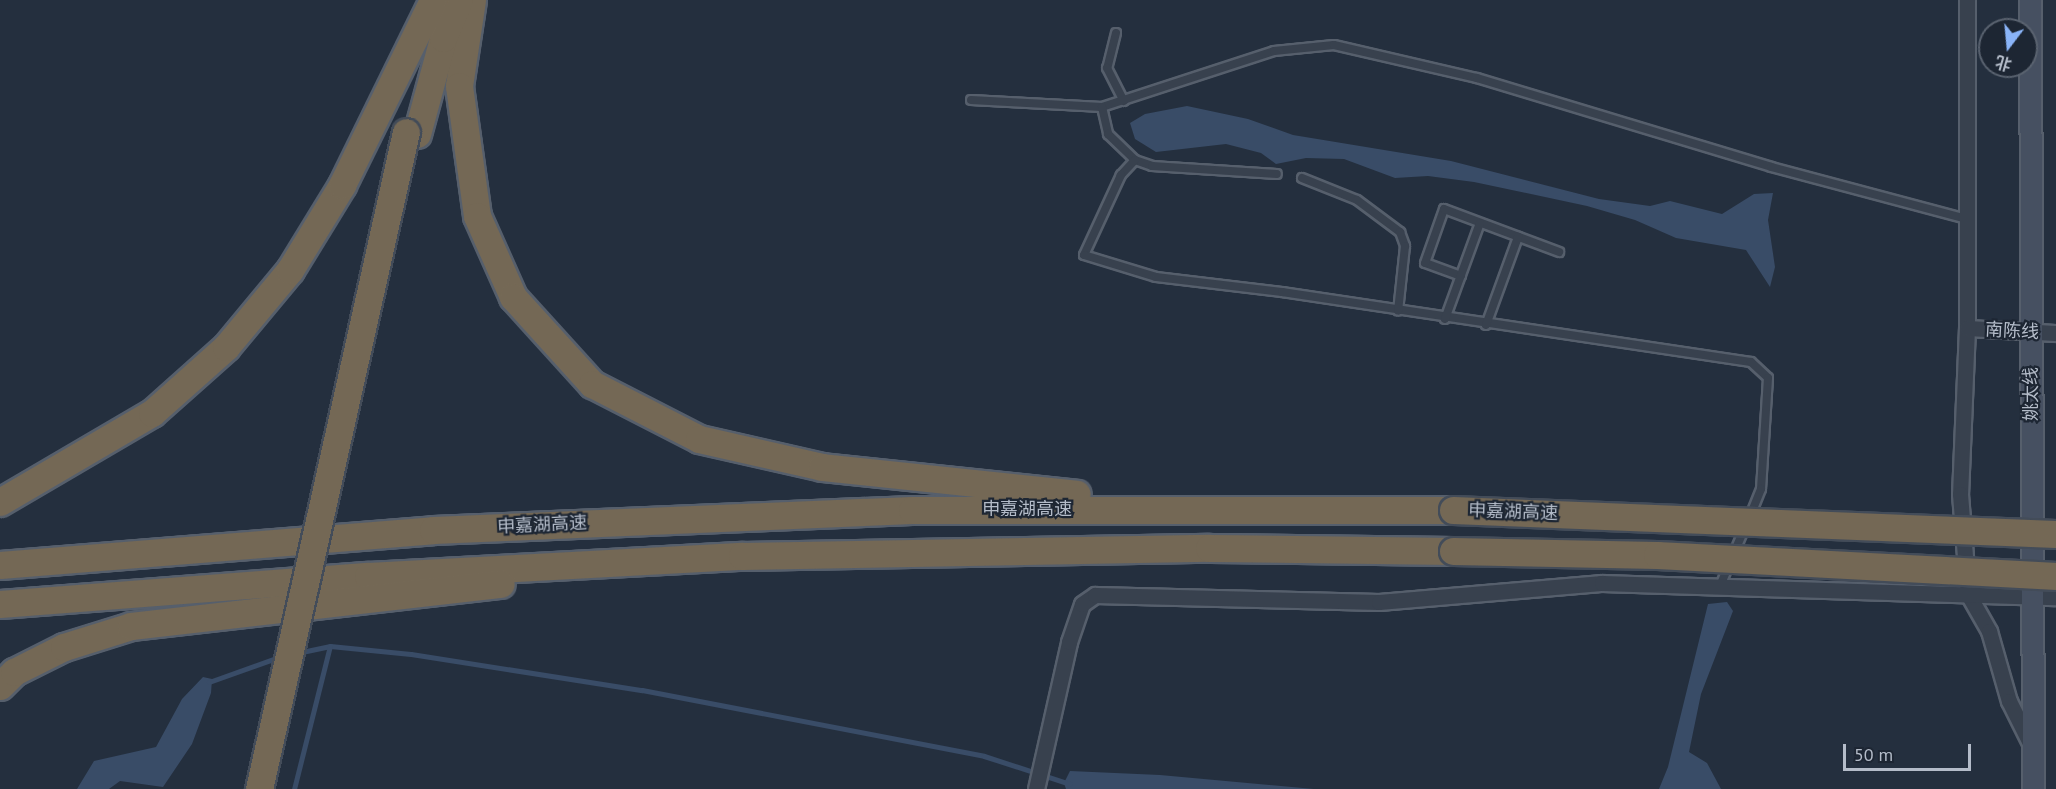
<!DOCTYPE html>
<html>
<head>
<meta charset="utf-8">
<style>
	body { margin:0 }
	#map { position:relative; width:2056px; height:789px; overflow:hidden; background:#242f3e; font-family:"PT Sans","Noto Sans SC",sans-serif }
	div>[style] { position:absolute }
	[style*='--x'] { left:calc(var(--x)*1px); top:calc(var(--y)*1px); width:calc(var(--w)*1px); rotate:calc(var(--a)*1deg) }
	.water>* { inset:0; background:#394c67 }
	.stream>* { height:5px; margin:-2.5px; padding:0 2.5px; transform-origin:2.5px; border-radius:2.5px; background:#394c67 }
	.roads { filter:drop-shadow(2px 0 #565f6c) drop-shadow(-2px 0 #565f6c) drop-shadow(0 2px #565f6c) drop-shadow(0 -2px #565f6c) }
	.lane>* { height:8px; margin:-4px; padding:0 4px; transform-origin:4px; border-radius:4px; background:#38414e }
	.street>* { height:15px; margin:-7.5px; padding:0 7.5px; transform-origin:7.5px; border-radius:7.5px; background:#38414e }
	.secondary>* { height:21px; margin:-10.5px; padding:0 10.5px; transform-origin:10.5px; border-radius:10.5px; background:#465061 }
	.highway>* { height:27px; margin:-13.5px; padding:0 13.5px; transform-origin:13.5px; border-radius:13.5px; background:#746855 }
	.bridges { filter:drop-shadow(2px 0 #434c59) drop-shadow(-2px 0 #434c59) drop-shadow(0 2px #434c59) drop-shadow(0 -2px #434c59) }
	.highway-bridge>* { height:27px; margin:-13.5px; padding:0 13.5px; transform-origin:13.5px; border-radius:13.5px; background:#746855 }
	span { translate:-50% -50%; white-space:nowrap; text-align:center; line-height:1.15; -webkit-text-stroke:4.5px #1d2633; paint-order:stroke }
	.street-label { font-size:18px; color:#b4bcc9 }
	.north { position:absolute; left:1978px; top:18px; width:60px; height:60px; box-sizing:border-box; background:#1d2633; border:2px solid #59626f; border-radius:50%; rotate:196deg; font-size:16px; font-weight:700; line-height:24px; text-align:center; color:#b4bcc9 }
	.north::after { content:''; display:block; margin:auto; width:21px; height:27px; background:#8ab4f8; clip-path:polygon(50% 0,100% 100%,50% 72%,0 100%) }
	.scale { position:absolute; left:1843px; top:744px; width:128px; height:27px; box-sizing:border-box; border:3px solid #b4bcc9; border-top:0; padding-left:8px; font-size:18px; line-height:21px; white-space:nowrap; color:#b4bcc9; -webkit-text-stroke:4px #1d2633; paint-order:stroke }
</style>
</head>
<body>
<div id="map">
	<div class="water">
		<i style="clip-path:polygon(1187px 106px,1248px 119px,1293px 135px,1451px 161px,1599px 199px,1650px 206px,1670px 201px,1722px 214px,1754px 194px,1773px 193px,1768px 220px,1775px 267px,1770px 287px,1746px 250px,1676px 238px,1635px 220px,1587px 206px,1474px 182px,1428px 176px,1395px 178px,1344px 159px,1306px 158px,1276px 164px,1261px 153px,1226px 144px,1156px 152px,1135px 139px,1130px 123px,1145px 114px)"></i>
		<i style="clip-path:polygon(1727px 602px,1733px 611px,1701px 694px,1689px 752px,1707px 763px,1721px 789px,1659px 789px,1668px 767px,1708px 604px)"></i>
		<i style="clip-path:polygon(203px 677px,212px 679px,211px 693px,192px 744px,163px 787px,120px 781px,109px 789px,77px 789px,94px 761px,156px 747px,182px 699px)"></i>
		<i style="clip-path:polygon(1070px 771px,1160px 775px,1314px 789px,1066px 789px,1064px 783px)"></i>
	</div>
	<div class="stream">
		<i style="--x:297;--y:653;--w:34;--a:-12"></i>
		<i style="--x:330;--y:646;--w:81;--a:5.6"></i>
		<i style="--x:411;--y:654;--w:234;--a:8.9"></i>
		<i style="--x:642;--y:690;--w:348;--a:10.9"></i>
		<i style="--x:984;--y:756;--w:90;--a:18"></i>
		<i style="--x:209;--y:682;--w:74;--a:-19.7"></i>
		<i style="--x:294;--y:789;--w:147;--a:-75.9"></i>
	</div>
	<div class="roads">
		<div class="lane">
			<i style="--x:1116;--y:33;--w:36;--a:104"></i>
			<i style="--x:1107;--y:68;--w:37;--a:63"></i>
			<i style="--x:971;--y:100;--w:131;--a:3.1"></i>
			<i style="--x:1102;--y:107;--w:181;--a:-18"></i>
			<i style="--x:1274;--y:51;--w:60;--a:-5.7"></i>
			<i style="--x:1334;--y:45;--w:147;--a:13"></i>
			<i style="--x:1477;--y:78;--w:307;--a:16.8"></i>
			<i style="--x:1771;--y:167;--w:203;--a:14.9"></i>
			<i style="--x:1102;--y:107;--w:28;--a:77"></i>
			<i style="--x:1108;--y:134;--w:37;--a:44"></i>
			<i style="--x:1135;--y:160;--w:18;--a:19"></i>
			<i style="--x:1152;--y:166;--w:125;--a:3.7"></i>
			<i style="--x:1135;--y:160;--w:21;--a:133"></i>
			<i style="--x:1121;--y:175;--w:88;--a:114.8"></i>
			<i style="--x:1084;--y:255;--w:75;--a:17"></i>
			<i style="--x:1156;--y:277;--w:127;--a:6.8"></i>
			<i style="--x:1282;--y:292;--w:474;--a:8.5"></i>
			<i style="--x:1751;--y:362;--w:23;--a:43"></i>
			<i style="--x:1768;--y:378;--w:111;--a:93.6"></i>
			<i style="--x:1761;--y:489;--w:29;--a:112"></i>
			<i style="--x:1302;--y:178;--w:59;--a:21.8"></i>
			<i style="--x:1357;--y:200;--w:54;--a:36.7"></i>
			<i style="--x:1400;--y:232;--w:15;--a:70"></i>
			<i style="--x:1405;--y:246;--w:65;--a:96.1"></i>
			<i style="--x:1461;--y:276;--w:38;--a:-160"></i>
			<i style="--x:1425;--y:263;--w:57;--a:-70.6"></i>
			<i style="--x:1444;--y:209;--w:123;--a:20.5"></i>
			<i style="--x:1445;--y:319;--w:102;--a:-70"></i>
			<i style="--x:1486;--y:325;--w:94;--a:-70"></i>
			<i style="--x:1720;--y:586;--w:64;--a:-67"></i>
		</div>
		<div class="street">
			<i style="--x:1967;--y:0;--w:328;--a:90"></i>
			<i style="--x:1967;--y:328;--w:166;--a:92.4"></i>
			<i style="--x:1960;--y:494;--w:100;--a:85.4"></i>
			<i style="--x:1968;--y:594;--w:43;--a:60.4"></i>
			<i style="--x:1989;--y:631;--w:73;--a:74.1"></i>
			<i style="--x:2009;--y:701;--w:49;--a:63.4"></i>
			<i style="--x:1967;--y:328;--w:89;--a:3.2"></i>
			<i style="--x:1036;--y:789;--w:151;--a:-77.3"></i>
			<i style="--x:1069;--y:642;--w:40;--a:-71.1"></i>
			<i style="--x:1082;--y:604;--w:16;--a:-35"></i>
			<i style="--x:1095;--y:595;--w:284;--a:1.4"></i>
			<i style="--x:1379;--y:602;--w:224;--a:-4.9"></i>
			<i style="--x:1602;--y:583;--w:454;--a:1.8"></i>
		</div>
		<div class="secondary">
			<i style="--x:2030;--y:0;--w:789;--a:89.78"></i>
		</div>
		<div class="highway">
			<i style="--x:472;--y:0;--w:87;--a:98.6"></i>
			<i style="--x:459;--y:86;--w:131;--a:82.1"></i>
			<i style="--x:477;--y:216;--w:89;--a:66"></i>
			<i style="--x:513;--y:297;--w:118;--a:47.8"></i>
			<i style="--x:592;--y:384;--w:120;--a:27.2"></i>
			<i style="--x:699;--y:439;--w:126;--a:12.8"></i>
			<i style="--x:822;--y:467;--w:256;--a:6"></i>
			<i style="--x:417;--y:134;--w:99;--a:-74.8"></i>
			<i style="--x:443;--y:38;--w:41;--a:-67.2"></i>
			<i style="--x:0;--y:502;--w:176;--a:-30.4"></i>
			<i style="--x:152;--y:413;--w:99;--a:-41.7"></i>
			<i style="--x:226;--y:347;--w:100;--a:-50.3"></i>
			<i style="--x:290;--y:270;--w:100;--a:-58.5"></i>
			<i style="--x:342;--y:185;--w:206;--a:-63.8"></i>
			<i style="--x:0;--y:565;--w:434;--a:-4.6"></i>
			<i style="--x:433;--y:530;--w:479;--a:-2.4"></i>
			<i style="--x:912;--y:510;--w:541;--a:0"></i>
			<i style="--x:0;--y:604;--w:369;--a:-4.4"></i>
			<i style="--x:368;--y:576;--w:375;--a:-3.1"></i>
			<i style="--x:742;--y:556;--w:467;--a:-1"></i>
			<i style="--x:1209;--y:548;--w:244;--a:0.7"></i>
			<i style="--x:0;--y:686;--w:20;--a:-45"></i>
			<i style="--x:14;--y:672;--w:56;--a:-26.6"></i>
			<i style="--x:64;--y:647;--w:70;--a:-17.4"></i>
			<i style="--x:131;--y:626;--w:372;--a:-6.5"></i>
		</div>
	</div>
	<div class="bridges">
		<div class="highway-bridge">
			<i style="--x:1453;--y:510;--w:603;--a:2.28"></i>
			<i style="--x:1453;--y:551;--w:204;--a:1.1"></i>
			<i style="--x:1657;--y:555;--w:400;--a:3"></i>
			<i style="--x:259;--y:789;--w:673;--a:-77.39"></i>
		</div>
	</div>
	<div class="street-label">
		<span style="left:2012px;top:331px;rotate:3deg">南陈线</span>
		<span style="left:2031px;top:394px;rotate:-90deg">姚太线</span>
		<span style="left:1027px;top:509px">申嘉湖高速</span>
		<span style="left:1513px;top:512px;rotate:2deg">申嘉湖高速</span>
		<span style="left:542px;top:525px;rotate:-3deg">申嘉湖高速</span>
	</div>
	<div class="north">北</div>
	<div class="scale">50 m</div>
</div>
</body>
</html>
